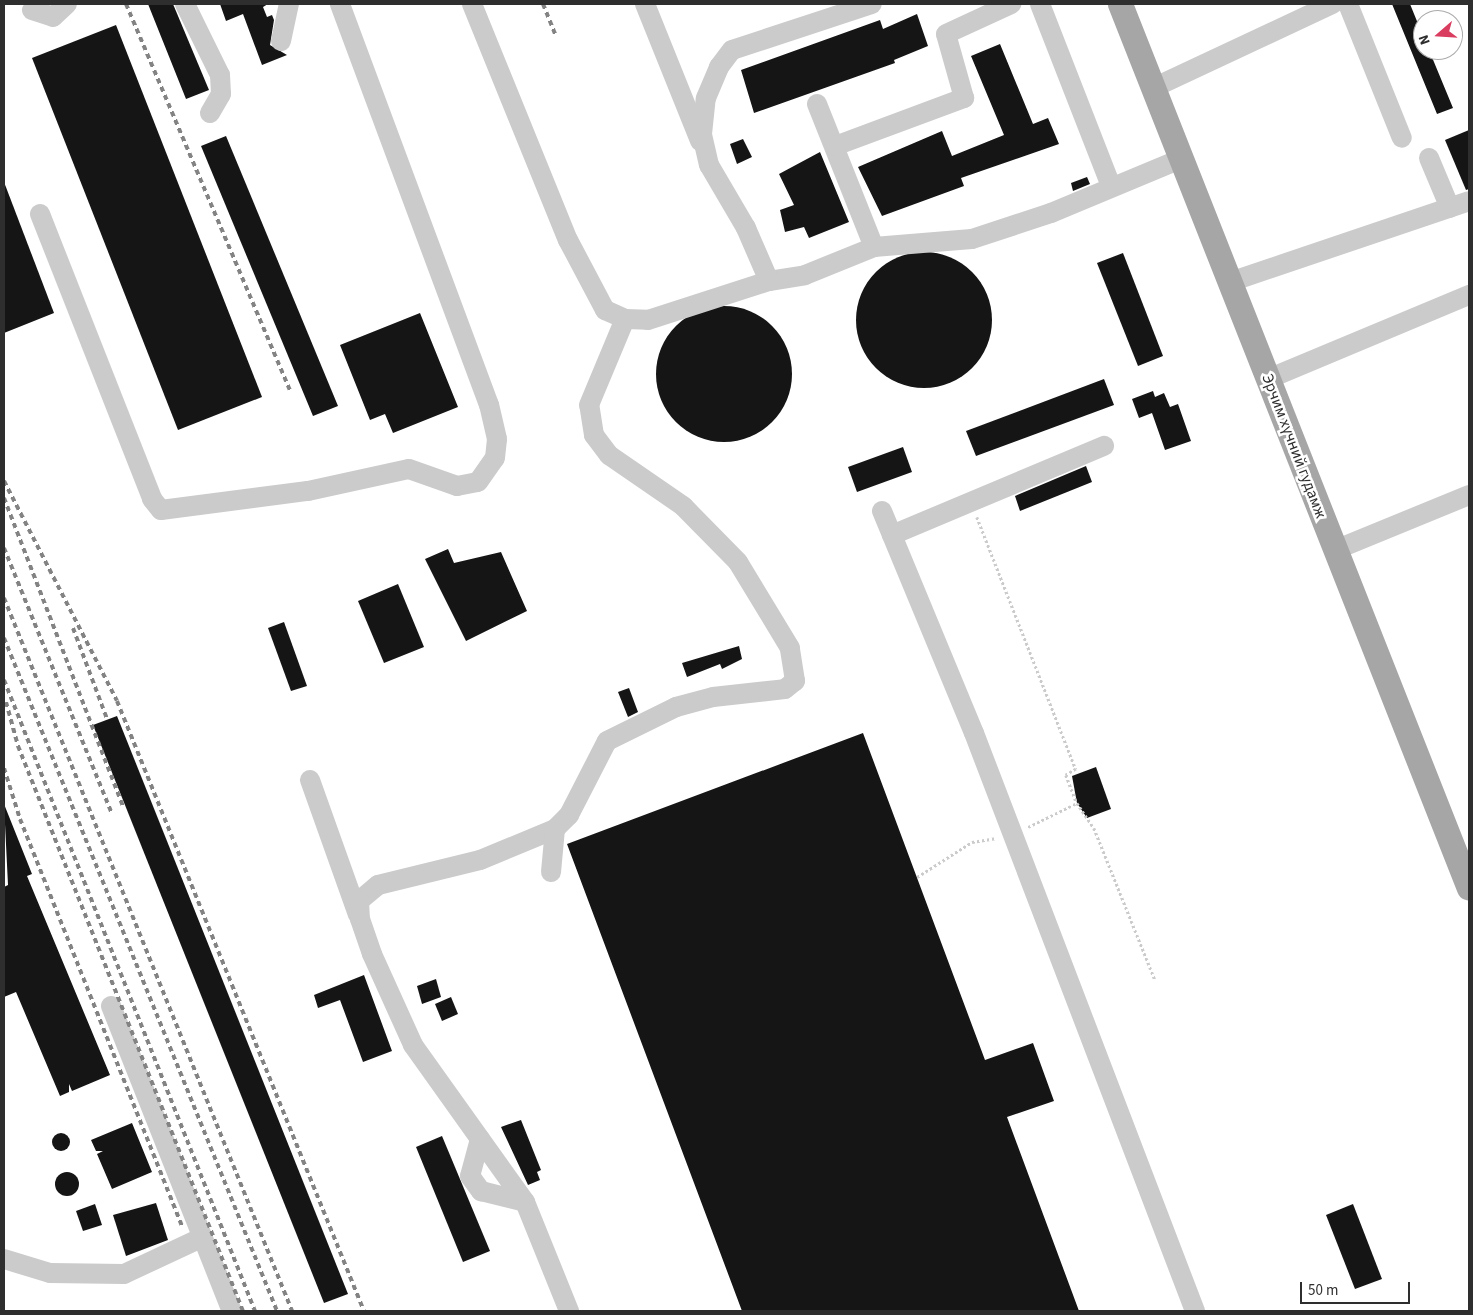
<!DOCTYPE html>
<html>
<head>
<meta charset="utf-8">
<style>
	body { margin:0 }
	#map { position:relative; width:1473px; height:1315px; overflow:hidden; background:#fff; font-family:"Source Sans 3",sans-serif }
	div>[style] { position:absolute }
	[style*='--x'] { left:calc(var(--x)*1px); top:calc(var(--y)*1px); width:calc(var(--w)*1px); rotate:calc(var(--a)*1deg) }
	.building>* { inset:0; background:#151515 }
	.round { border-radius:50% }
	.path>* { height:2.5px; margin-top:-1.25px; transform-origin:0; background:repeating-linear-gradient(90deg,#cbcbcb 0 2.5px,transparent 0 5px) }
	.minor>* { height:20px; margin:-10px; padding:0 10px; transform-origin:10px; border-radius:10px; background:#cbcbcb }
	.major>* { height:25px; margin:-12.5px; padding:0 12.5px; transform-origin:12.5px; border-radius:12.5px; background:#a6a6a6 }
	.rail>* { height:4px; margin-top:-2px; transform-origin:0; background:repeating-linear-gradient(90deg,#838383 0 5px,transparent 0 9px) }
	span { translate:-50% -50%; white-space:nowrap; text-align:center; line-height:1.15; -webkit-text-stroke:5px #fff; paint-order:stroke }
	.street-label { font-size:16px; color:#2e2e2e }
	.frame { position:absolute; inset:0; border:5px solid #2e2e2e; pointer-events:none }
	.north { position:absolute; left:1413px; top:10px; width:50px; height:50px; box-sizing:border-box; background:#fff; border:1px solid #ababab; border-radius:50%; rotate:251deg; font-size:14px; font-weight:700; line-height:20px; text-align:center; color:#2e2e2e }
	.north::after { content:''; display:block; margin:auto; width:18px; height:22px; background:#d93d5f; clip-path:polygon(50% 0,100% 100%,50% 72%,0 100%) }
	.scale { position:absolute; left:1300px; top:1282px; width:110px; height:22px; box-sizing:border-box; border:2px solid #2e2e2e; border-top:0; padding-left:6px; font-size:15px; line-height:18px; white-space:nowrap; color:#2e2e2e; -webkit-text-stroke:4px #fff; paint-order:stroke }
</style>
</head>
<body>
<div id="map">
	<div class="building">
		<i style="clip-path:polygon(148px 4px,173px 4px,209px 90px,186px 99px)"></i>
		<i style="clip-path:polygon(220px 4px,268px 4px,263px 7px,267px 17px,272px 15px,274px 20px,270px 45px,287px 55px,262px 65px,243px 14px,226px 21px)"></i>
		<i style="clip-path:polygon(1392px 4px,1410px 4px,1423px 36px,1423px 50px,1429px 50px,1453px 108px,1437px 114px)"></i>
		<i style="clip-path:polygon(917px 14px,928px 46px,894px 60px,895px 63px,754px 113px,741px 70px,880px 20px,883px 29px)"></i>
		<i style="clip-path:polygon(116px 25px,262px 397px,178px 430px,32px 58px)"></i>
		<i style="clip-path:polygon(1000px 44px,1033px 124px,1048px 118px,1059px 144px,961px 178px,964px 186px,882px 216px,858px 167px,942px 131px,952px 156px,1004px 135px,971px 56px)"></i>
		<i style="clip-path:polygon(1469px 130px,1469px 189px,1466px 190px,1445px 140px)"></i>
		<i style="clip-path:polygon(226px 136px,338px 406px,313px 416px,201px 146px)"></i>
		<i style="clip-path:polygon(743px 139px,752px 157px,737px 164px,730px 144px)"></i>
		<i style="clip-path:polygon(820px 152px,849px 222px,809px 238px,804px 227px,785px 232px,780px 210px,794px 205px,779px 174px)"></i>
		<i style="clip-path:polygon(1087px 177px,1090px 184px,1073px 191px,1071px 183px)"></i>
		<i style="clip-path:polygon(4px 182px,54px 313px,4px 333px)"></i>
		<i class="round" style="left:856px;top:252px;width:136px;height:136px"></i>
		<i style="clip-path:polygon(1123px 253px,1163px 356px,1138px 366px,1097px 263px)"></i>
		<i class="round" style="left:656px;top:306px;width:136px;height:136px"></i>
		<i style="clip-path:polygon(420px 313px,458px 407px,393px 433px,385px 414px,370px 420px,340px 345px)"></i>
		<i style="clip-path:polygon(1104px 379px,1114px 405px,976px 456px,966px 431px)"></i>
		<i style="clip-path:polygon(1153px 391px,1155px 397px,1164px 393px,1170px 407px,1178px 404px,1191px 441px,1165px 450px,1152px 413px,1139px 418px,1132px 399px)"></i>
		<i style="clip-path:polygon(903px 447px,912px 472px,857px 492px,848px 467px)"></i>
		<i style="clip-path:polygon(1086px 466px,1092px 482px,1020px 511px,1015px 496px)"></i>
		<i style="clip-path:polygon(448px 549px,454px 563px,501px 552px,527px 611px,466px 641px,425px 559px)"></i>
		<i style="clip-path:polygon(398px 584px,424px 647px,384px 663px,358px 601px)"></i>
		<i style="clip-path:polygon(284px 622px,307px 686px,291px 691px,268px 628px)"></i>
		<i style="clip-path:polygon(739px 646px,742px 659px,722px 669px,720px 664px,687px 677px,682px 663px)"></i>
		<i style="clip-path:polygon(629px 688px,638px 712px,628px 717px,618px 692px)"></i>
		<i style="clip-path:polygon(117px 716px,348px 1294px,324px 1303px,93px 725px)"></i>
		<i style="clip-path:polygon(863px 733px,985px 1060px,1033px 1043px,1054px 1101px,1007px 1117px,1079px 1311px,742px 1311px,567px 844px)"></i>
		<i style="clip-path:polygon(1096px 767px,1111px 809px,1087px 818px,1077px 803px,1072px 776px)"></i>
		<i style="clip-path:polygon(4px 804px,32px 874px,27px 876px,110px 1075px,72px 1091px,69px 1084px,69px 1092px,60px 1096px,16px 992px,4px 997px,4px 887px,8px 885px)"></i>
		<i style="clip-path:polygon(364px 975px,392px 1051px,363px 1062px,340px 1000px,318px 1008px,314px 995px)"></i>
		<i style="clip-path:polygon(436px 979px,441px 997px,422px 1004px,417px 986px)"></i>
		<i style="clip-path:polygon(451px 997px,458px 1014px,442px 1021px,435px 1004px)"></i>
		<i style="clip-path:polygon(521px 1120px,541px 1170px,537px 1172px,540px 1180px,528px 1185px,501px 1127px)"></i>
		<i style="clip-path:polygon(132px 1123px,152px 1172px,112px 1189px,97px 1154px,103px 1151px,96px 1151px,91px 1140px)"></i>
		<i class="round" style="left:52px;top:1133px;width:18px;height:18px"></i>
		<i style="clip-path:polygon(442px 1136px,490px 1251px,463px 1262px,416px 1147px)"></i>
		<i class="round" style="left:55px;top:1172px;width:24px;height:24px"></i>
		<i style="clip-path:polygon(156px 1203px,168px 1240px,126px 1256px,113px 1215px)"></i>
		<i style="clip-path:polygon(95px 1204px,102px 1225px,83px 1231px,76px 1211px)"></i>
		<i style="clip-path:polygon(1353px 1204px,1382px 1279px,1355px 1289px,1326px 1215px)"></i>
	</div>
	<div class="path">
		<i style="--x:977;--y:517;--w:271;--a:68.6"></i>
		<i style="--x:1076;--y:769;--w:12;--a:149"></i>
		<i style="--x:1066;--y:775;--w:30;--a:69"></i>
		<i style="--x:1077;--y:803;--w:30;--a:56"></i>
		<i style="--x:1094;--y:828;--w:164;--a:68.1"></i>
		<i style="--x:1028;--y:827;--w:55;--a:-26.1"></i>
		<i style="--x:917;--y:877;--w:65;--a:-32.5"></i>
		<i style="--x:972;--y:842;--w:25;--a:-9"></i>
	</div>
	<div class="minor">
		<i style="--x:185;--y:4;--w:79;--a:63.8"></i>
		<i style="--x:220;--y:75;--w:19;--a:87"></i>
		<i style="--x:221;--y:94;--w:22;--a:120"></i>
		<i style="--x:472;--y:4;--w:255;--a:67.9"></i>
		<i style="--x:568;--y:240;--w:79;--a:62.1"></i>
		<i style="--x:605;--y:310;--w:22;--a:24"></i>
		<i style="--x:625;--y:319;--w:23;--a:2"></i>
		<i style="--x:648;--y:320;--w:127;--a:-17.9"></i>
		<i style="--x:769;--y:281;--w:36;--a:-9"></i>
		<i style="--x:805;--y:275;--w:74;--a:-22.1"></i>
		<i style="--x:645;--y:4;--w:148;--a:68.1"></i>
		<i style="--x:1040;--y:4;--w:195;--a:68.7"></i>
		<i style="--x:1348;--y:4;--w:144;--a:68.1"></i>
		<i style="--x:32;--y:10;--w:22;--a:18"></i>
		<i style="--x:53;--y:17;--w:19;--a:-43"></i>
		<i style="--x:281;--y:41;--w:38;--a:-78"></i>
		<i style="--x:1153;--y:88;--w:198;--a:-25.1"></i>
		<i style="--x:817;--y:104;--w:154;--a:68.3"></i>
		<i style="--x:874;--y:247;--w:98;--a:-4.7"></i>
		<i style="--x:972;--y:239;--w:83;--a:-18.2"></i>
		<i style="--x:1051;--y:213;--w:141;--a:-22.6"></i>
		<i style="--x:835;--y:146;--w:138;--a:-20.4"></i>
		<i style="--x:964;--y:98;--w:66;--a:-105.7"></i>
		<i style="--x:946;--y:34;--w:72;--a:-24.8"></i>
		<i style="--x:1429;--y:158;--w:54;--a:67.2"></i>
		<i style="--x:40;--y:214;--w:306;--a:68.5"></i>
		<i style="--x:152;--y:499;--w:14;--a:51"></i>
		<i style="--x:161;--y:510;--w:148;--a:-7.4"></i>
		<i style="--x:308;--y:491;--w:103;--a:-12.3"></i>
		<i style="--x:409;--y:469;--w:51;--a:19.5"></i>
		<i style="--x:457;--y:486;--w:21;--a:-11"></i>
		<i style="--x:478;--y:482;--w:29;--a:-55"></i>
		<i style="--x:495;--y:458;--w:19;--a:-84"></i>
		<i style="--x:497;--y:439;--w:35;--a:-103"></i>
		<i style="--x:489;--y:405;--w:428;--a:-110.4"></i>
		<i style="--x:769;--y:281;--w:58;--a:-113.5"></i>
		<i style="--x:746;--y:228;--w:73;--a:-120.4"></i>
		<i style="--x:709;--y:165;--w:32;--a:-103"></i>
		<i style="--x:702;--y:134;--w:36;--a:-84"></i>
		<i style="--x:706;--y:98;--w:34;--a:-67"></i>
		<i style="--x:719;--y:67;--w:21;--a:-53"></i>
		<i style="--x:732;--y:50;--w:147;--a:-18.2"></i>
		<i style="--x:1230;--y:282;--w:252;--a:-18.7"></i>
		<i style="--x:1268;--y:379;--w:218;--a:-22.7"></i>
		<i style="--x:882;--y:511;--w:240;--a:67.5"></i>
		<i style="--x:974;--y:733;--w:619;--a:69.08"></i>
		<i style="--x:892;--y:535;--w:230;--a:-22.8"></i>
		<i style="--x:1335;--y:550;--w:145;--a:-22.3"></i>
		<i style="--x:310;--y:780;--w:143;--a:70.4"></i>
		<i style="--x:555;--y:829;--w:81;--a:157.5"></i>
		<i style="--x:480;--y:860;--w:105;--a:166.2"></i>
		<i style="--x:378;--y:885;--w:25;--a:140"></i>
		<i style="--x:359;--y:901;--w:18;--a:87"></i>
		<i style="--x:360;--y:919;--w:37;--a:71"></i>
		<i style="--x:372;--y:954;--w:100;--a:65.7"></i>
		<i style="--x:413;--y:1045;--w:193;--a:54.5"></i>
		<i style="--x:525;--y:1202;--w:118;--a:68"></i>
		<i style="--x:551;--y:872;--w:43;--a:-84.7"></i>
		<i style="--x:555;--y:829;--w:20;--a:-45"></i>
		<i style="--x:569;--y:815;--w:83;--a:-62.8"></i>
		<i style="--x:607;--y:741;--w:77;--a:-26.2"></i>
		<i style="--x:676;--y:707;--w:38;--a:-15"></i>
		<i style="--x:713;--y:697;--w:72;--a:-6.3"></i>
		<i style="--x:785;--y:689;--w:13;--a:-39"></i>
		<i style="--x:795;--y:681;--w:33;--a:-99"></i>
		<i style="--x:790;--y:648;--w:100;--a:-121.2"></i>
		<i style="--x:738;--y:562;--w:78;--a:-134.5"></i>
		<i style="--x:683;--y:506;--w:90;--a:-145.4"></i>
		<i style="--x:609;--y:455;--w:25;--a:-127"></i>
		<i style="--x:594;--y:435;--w:30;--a:-99"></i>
		<i style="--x:589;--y:405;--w:93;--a:-67.3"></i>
		<i style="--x:111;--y:1006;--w:328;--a:68.4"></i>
		<i style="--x:480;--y:1139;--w:38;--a:105"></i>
		<i style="--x:470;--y:1176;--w:19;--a:54"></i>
		<i style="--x:481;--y:1191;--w:45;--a:14"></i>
		<i style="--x:4;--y:1259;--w:48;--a:16.9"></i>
		<i style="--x:50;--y:1273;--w:74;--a:0.8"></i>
		<i style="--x:124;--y:1274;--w:87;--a:-25.1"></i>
	</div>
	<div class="major">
		<i style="--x:1120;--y:4;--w:950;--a:68.46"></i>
	</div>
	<div class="rail">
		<i style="--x:126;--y:4;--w:422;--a:67"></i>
		<i style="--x:543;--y:4;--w:35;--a:68"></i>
		<i style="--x:4;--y:481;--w:247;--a:62.8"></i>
		<i style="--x:117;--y:701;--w:658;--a:67.96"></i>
		<i style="--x:4;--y:498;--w:330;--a:68.9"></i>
		<i style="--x:4;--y:548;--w:285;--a:67.9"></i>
		<i style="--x:4;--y:598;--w:769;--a:68"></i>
		<i style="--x:73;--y:628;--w:97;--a:69.5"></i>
		<i style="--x:4;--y:638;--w:726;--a:67.92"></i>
		<i style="--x:4;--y:680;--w:679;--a:68.31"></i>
		<i style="--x:6;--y:702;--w:46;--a:74.7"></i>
		<i style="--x:18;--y:746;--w:608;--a:68.29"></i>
		<i style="--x:4;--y:768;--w:53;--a:72.6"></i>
		<i style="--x:20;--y:819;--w:438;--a:68.3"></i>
	</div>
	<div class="street-label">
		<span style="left:1294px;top:446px;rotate:69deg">Эрчим хүчний гудамж</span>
	</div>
	<div class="frame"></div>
	<div class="north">N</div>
	<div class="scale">50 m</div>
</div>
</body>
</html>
